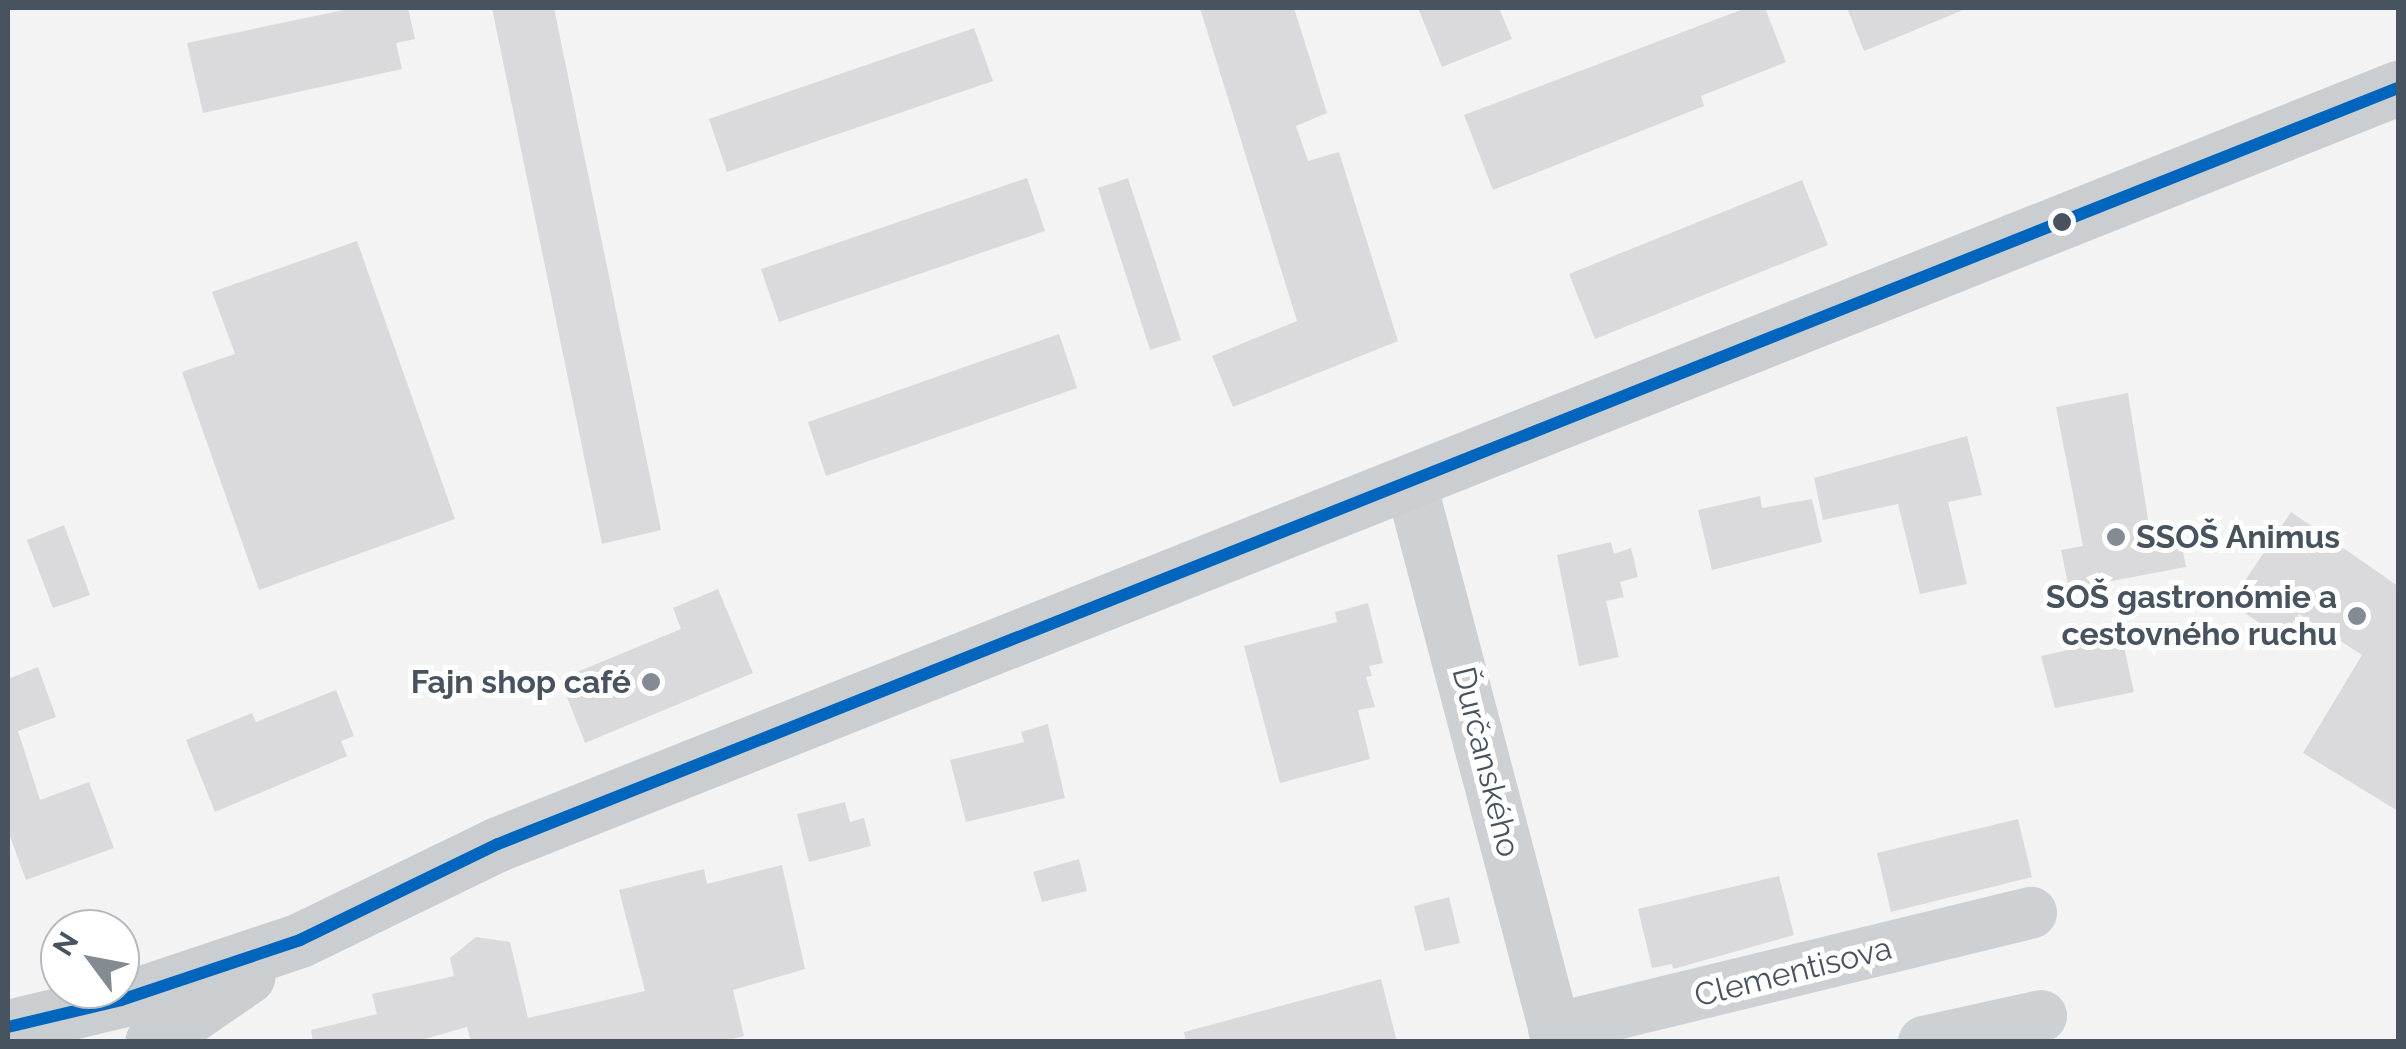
<!DOCTYPE html>
<html>
<head>
<meta charset="utf-8">
<style>
	body { margin:0 }
	#map { position:relative; width:2406px; height:1049px; overflow:hidden; background:#f3f3f3; font-family:Raleway,sans-serif }
	div>[style] { position:absolute }
	[style*='--x'] { left:calc(var(--x)*1px); top:calc(var(--y)*1px); width:calc(var(--w)*1px); rotate:calc(var(--a)*1deg) }
	.building>* { inset:0; background:#dadadc }
	.minor>* { height:52px; margin:-26px; padding:0 26px; transform-origin:26px; border-radius:26px; background:#ced1d4 }
	.major>* { height:55px; margin:-27.5px; padding:0 27.5px; transform-origin:27.5px; border-radius:27.5px; background:#caced1 }
	.bus-1>* { height:12px; margin:-6px; padding:0 6px; transform-origin:6px; border-radius:6px; background:#0065bd }
	.dots>* { width:28px; height:28px; translate:-50% -50%; box-sizing:border-box; border:5px solid #fff; border-radius:50% }
	span { translate:-50% -50%; white-space:nowrap; text-align:center; line-height:1.15; -webkit-text-stroke:10px #fff; paint-order:stroke }
	.poi-label { font-size:32px; color:#485360; font-weight:700 }
	.left { translate:0 -50%; text-align:left }
	.right { translate:-100% -50%; text-align:right }
	.street-label { font-size:32px; color:#485360 }
	.frame { position:absolute; inset:0; border:10px solid #485360; pointer-events:none }
	.north { position:absolute; left:40px; top:909px; width:100px; height:100px; box-sizing:border-box; background:#fff; border:2px solid #b6babf; border-radius:50%; rotate:302deg; font-size:28px; font-weight:700; line-height:40px; text-align:center; color:#485360 }
	.north::after { content:''; display:block; margin:auto; width:35px; height:45px; background:#848b93; clip-path:polygon(50% 0,100% 100%,50% 72%,0 100%) }
</style>
</head>
<body>
<div id="map">
	<div class="building">
		<i style="clip-path:polygon(353px 8px,408px 8px,415px 39px,396px 43px,402px 69px,203px 113px,187px 43px)"></i>
		<i style="clip-path:polygon(492px 8px,554px 8px,661px 530px,602px 544px)"></i>
		<i style="clip-path:polygon(1200px 8px,1294px 8px,1327px 113px,1296px 126px,1308px 161px,1339px 152px,1398px 341px,1233px 407px,1212px 356px,1297px 321px)"></i>
		<i style="clip-path:polygon(1418px 8px,1499px 8px,1512px 39px,1442px 67px)"></i>
		<i style="clip-path:polygon(1746px 8px,1765px 8px,1786px 62px,1701px 96px,1704px 106px,1493px 190px,1464px 115px)"></i>
		<i style="clip-path:polygon(1847px 8px,1968px 8px,1864px 51px)"></i>
		<i style="clip-path:polygon(974px 28px,993px 81px,727px 172px,709px 119px)"></i>
		<i style="clip-path:polygon(1027px 178px,1045px 231px,779px 322px,761px 269px)"></i>
		<i style="clip-path:polygon(1128px 178px,1181px 340px,1150px 350px,1098px 188px)"></i>
		<i style="clip-path:polygon(1802px 180px,1828px 245px,1595px 339px,1569px 274px)"></i>
		<i style="clip-path:polygon(357px 241px,455px 519px,259px 590px,182px 372px,235px 354px,212px 292px)"></i>
		<i style="clip-path:polygon(1059px 334px,1077px 388px,826px 476px,808px 422px)"></i>
		<i style="clip-path:polygon(2128px 393px,2150px 532px,2178px 527px,2186px 567px,2069px 589px,2061px 550px,2083px 546px,2056px 407px)"></i>
		<i style="clip-path:polygon(1967px 436px,1982px 495px,1948px 502px,1967px 584px,1920px 594px,1898px 504px,1823px 520px,1814px 478px)"></i>
		<i style="clip-path:polygon(1760px 496px,1762px 508px,1812px 499px,1822px 542px,1712px 570px,1698px 510px)"></i>
		<i style="clip-path:polygon(2291px 512px,2398px 586px,2398px 811px,2303px 753px,2362px 655px,2299px 614px,2282px 638px,2230px 603px)"></i>
		<i style="clip-path:polygon(64px 525px,90px 595px,53px 608px,27px 540px)"></i>
		<i style="clip-path:polygon(1611px 542px,1614px 554px,1631px 548px,1638px 577px,1620px 582px,1624px 597px,1606px 601px,1619px 657px,1579px 666px,1557px 555px)"></i>
		<i style="clip-path:polygon(718px 589px,753px 673px,585px 743px,560px 679px,681px 629px,673px 608px)"></i>
		<i style="clip-path:polygon(1368px 603px,1383px 663px,1369px 666px,1372px 676px,1366px 677px,1375px 707px,1358px 710px,1370px 759px,1280px 783px,1244px 646px,1337px 622px,1335px 612px)"></i>
		<i style="clip-path:polygon(2122px 638px,2134px 692px,2055px 708px,2041px 656px)"></i>
		<i style="clip-path:polygon(38px 667px,56px 717px,18px 731px,40px 800px,89px 782px,114px 848px,26px 880px,8px 831px,8px 679px)"></i>
		<i style="clip-path:polygon(336px 690px,354px 736px,341px 741px,347px 756px,215px 812px,186px 740px,252px 713px,256px 722px)"></i>
		<i style="clip-path:polygon(1048px 724px,1065px 798px,966px 822px,950px 760px,1024px 742px,1021px 732px)"></i>
		<i style="clip-path:polygon(845px 802px,850px 822px,864px 818px,871px 846px,809px 862px,797px 814px)"></i>
		<i style="clip-path:polygon(2018px 819px,2032px 877px,1891px 912px,1877px 853px)"></i>
		<i style="clip-path:polygon(1079px 859px,1087px 891px,1042px 902px,1033px 872px)"></i>
		<i style="clip-path:polygon(782px 865px,805px 969px,733px 990px,744px 1036px,720px 1042px,471px 1042px,467px 1027px,414px 1042px,313px 1042px,311px 1030px,377px 1014px,372px 994px,454px 976px,450px 958px,476px 937px,510px 942px,528px 1018px,645px 991px,619px 890px,704px 869px,707px 884px)"></i>
		<i style="clip-path:polygon(1779px 876px,1794px 935px,1673px 969px,1672px 964px,1652px 968px,1638px 909px)"></i>
		<i style="clip-path:polygon(1449px 897px,1460px 943px,1425px 951px,1414px 906px)"></i>
		<i style="clip-path:polygon(1381px 979px,1397px 1042px,1186px 1042px,1184px 1032px)"></i>
	</div>
	<div class="minor">
		<i style="--x:1411;--y:484;--w:577;--a:75.24"></i>
		<i style="--x:1554;--y:1029;--w:491;--a:-13.7"></i>
		<i style="--x:1924;--y:1042;--w:120;--a:-12.5"></i>
	</div>
	<div class="major">
		<i style="--x:8;--y:1027;--w:116;--a:-13.4"></i>
		<i style="--x:121;--y:1000;--w:189;--a:-18.5"></i>
		<i style="--x:300;--y:940;--w:220;--a:-25.9"></i>
		<i style="--x:498;--y:844;--w:2045;--a:-21.7"></i>
		<i style="--x:152;--y:1042;--w:116;--a:-34.5"></i>
	</div>
	<div class="bus-1">
		<i style="--x:8;--y:1027;--w:116;--a:-13.4"></i>
		<i style="--x:121;--y:1000;--w:189;--a:-18.5"></i>
		<i style="--x:300;--y:940;--w:220;--a:-25.9"></i>
		<i style="--x:498;--y:844;--w:2045;--a:-21.7"></i>
	</div>
	<div class="dots">
		<i style="left:2062px;top:222px;background:#485360"></i>
		<i style="left:2116px;top:537px;background:#848b93"></i>
		<i style="left:2357px;top:616px;background:#848b93"></i>
		<i style="left:651px;top:682px;background:#848b93"></i>
	</div>
	<div class="poi-label">
		<span class="left" style="left:2136px;top:537px">SSOŠ Animus</span>
		<span class="right" style="left:2337px;top:616px">SOŠ gastronómie a<br>cestovného ruchu</span>
		<span class="right" style="left:631px;top:682px">Fajn shop café</span>
	</div>
	<div class="street-label">
		<span style="left:1486px;top:762px;rotate:76deg">Ďurčanského</span>
		<span style="left:1793px;top:972px;rotate:-14deg">Clementisova</span>
	</div>
	<div class="frame"></div>
	<div class="north">N</div>
</div>
</body>
</html>
